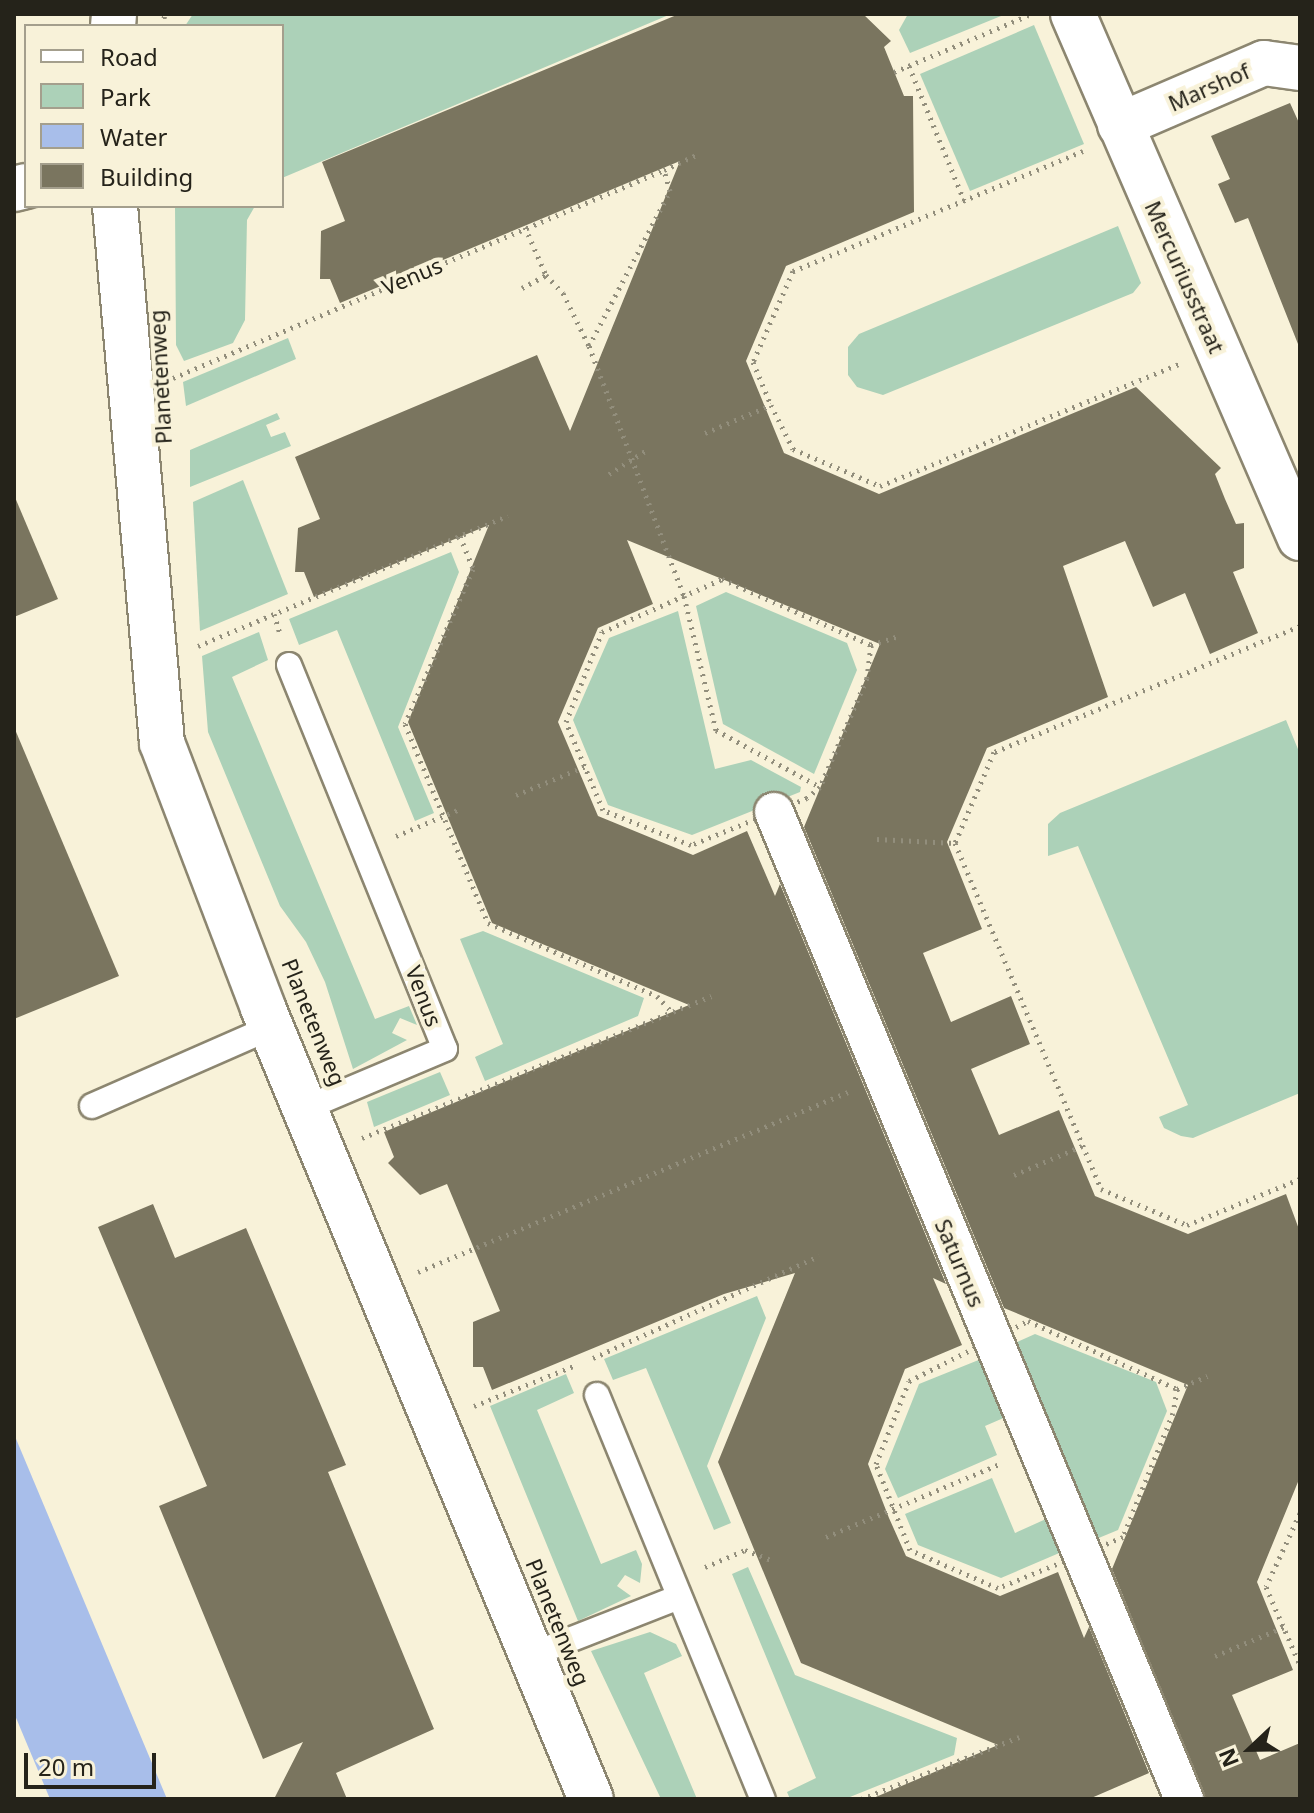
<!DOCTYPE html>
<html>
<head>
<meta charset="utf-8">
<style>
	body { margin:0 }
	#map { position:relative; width:1314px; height:1813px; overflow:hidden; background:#f8f2d9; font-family:"Noto Sans",sans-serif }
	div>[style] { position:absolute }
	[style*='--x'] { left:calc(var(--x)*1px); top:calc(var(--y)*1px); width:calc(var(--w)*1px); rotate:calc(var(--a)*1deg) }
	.green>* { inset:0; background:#acd1b8 }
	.water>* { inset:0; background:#a8beea }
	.building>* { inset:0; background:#7a755f }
	.path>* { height:5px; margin-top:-2.5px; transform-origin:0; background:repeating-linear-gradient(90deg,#928e7c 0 2px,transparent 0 8px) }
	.roads { filter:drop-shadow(2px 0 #8c8670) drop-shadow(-2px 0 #8c8670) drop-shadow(0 2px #8c8670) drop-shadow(0 -2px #8c8670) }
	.service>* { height:24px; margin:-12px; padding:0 12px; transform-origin:12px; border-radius:12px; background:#fff }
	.pedestrian>* { height:38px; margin:-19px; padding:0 19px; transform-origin:19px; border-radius:19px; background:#fff }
	.minor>* { height:44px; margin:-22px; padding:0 22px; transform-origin:22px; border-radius:22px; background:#fff }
	.tertiary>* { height:44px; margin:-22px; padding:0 22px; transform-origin:22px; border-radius:22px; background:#fff }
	span { translate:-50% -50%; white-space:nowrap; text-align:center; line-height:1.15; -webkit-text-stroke:8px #f8f2d9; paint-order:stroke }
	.street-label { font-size:22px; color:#25231a }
	.frame { position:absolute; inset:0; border:16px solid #25231a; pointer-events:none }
	.legend { position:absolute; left:24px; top:24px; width:260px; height:184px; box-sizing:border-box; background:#f8f2d9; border:2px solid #a49f8d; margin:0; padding:10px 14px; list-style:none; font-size:24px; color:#25231a }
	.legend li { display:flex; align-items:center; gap:16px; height:40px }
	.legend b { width:40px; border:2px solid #a49f8d }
	.north { position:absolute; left:1210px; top:1709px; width:80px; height:80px; -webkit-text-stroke:6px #f8f2d9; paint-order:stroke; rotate:248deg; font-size:22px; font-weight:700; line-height:32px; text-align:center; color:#25231a }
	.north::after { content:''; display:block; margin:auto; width:28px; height:36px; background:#25231a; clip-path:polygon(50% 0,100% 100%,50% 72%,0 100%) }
	.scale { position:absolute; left:24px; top:1753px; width:132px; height:36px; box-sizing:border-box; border:4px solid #25231a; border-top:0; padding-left:10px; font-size:24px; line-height:28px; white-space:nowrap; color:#25231a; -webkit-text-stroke:6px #f8f2d9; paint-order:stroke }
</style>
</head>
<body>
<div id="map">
	<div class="green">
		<i style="clip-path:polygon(193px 14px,671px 14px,282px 178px,282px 26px,185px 26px)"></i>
		<i style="clip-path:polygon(908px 14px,1006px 14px,910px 53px,899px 30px)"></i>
		<i style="clip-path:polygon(1034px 25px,1084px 144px,970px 191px,920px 74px)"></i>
		<i style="clip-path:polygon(175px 206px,255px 206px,247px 220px,245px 320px,233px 343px,184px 361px,176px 345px)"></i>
		<i style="clip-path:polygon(1118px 226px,1141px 283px,1133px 293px,883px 395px,857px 387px,848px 375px,848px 347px,859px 334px)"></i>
		<i style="clip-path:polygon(288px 338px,296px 359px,186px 406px,183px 382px)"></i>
		<i style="clip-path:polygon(277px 413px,280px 419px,266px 425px,271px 437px,285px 432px,291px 446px,190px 487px,190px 450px)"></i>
		<i style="clip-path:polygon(243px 480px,288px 594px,200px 631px,193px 502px)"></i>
		<i style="clip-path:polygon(451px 552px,459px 572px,398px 727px,434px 813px,415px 821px,337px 630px,299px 645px,289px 619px)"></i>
		<i style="clip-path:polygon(726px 592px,847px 643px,857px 670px,814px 774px,723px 724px,696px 606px)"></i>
		<i style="clip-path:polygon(678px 611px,715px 769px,751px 760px,801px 787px,800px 792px,692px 835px,608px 805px,573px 720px,609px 638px)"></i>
		<i style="clip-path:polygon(259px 632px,268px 660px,232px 677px,375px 1019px,409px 1006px,417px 1025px,400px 1018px,392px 1033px,407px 1040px,353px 1069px,325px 982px,306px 942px,280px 906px,208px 732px,202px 656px)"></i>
		<i style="clip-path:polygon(1286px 720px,1300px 754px,1300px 1093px,1193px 1138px,1181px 1136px,1164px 1128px,1159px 1117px,1188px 1105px,1078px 846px,1048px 856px,1048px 824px,1060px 813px)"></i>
		<i style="clip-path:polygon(483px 931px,644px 998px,638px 1016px,485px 1081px,475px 1057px,503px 1044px,460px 939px)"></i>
		<i style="clip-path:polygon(440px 1072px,450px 1095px,374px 1127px,367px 1102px)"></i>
		<i style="clip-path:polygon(757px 1296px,766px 1318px,707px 1466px,731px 1523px,714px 1530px,646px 1368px,613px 1380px,604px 1359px)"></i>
		<i style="clip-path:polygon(1035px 1334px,1156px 1382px,1167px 1411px,1118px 1530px,1089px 1542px,1006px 1347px)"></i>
		<i style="clip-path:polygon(991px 1355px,1015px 1413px,985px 1426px,997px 1455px,898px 1498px,885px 1469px,919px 1384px)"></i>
		<i style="clip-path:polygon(566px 1374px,574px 1393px,537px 1410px,601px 1564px,636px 1550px,642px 1564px,640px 1583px,625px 1575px,617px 1586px,631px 1596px,578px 1621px,490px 1406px)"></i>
		<i style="clip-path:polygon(992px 1478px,1015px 1533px,1057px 1514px,1071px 1548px,1001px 1578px,918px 1545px,905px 1514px)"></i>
		<i style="clip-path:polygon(748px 1567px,795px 1675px,957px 1738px,954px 1755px,845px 1799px,790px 1799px,787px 1792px,816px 1778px,732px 1574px)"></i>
		<i style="clip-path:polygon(650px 1632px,676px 1644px,682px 1656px,644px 1673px,697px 1799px,661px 1799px,591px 1651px)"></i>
	</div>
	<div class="water">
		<i style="clip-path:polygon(14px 1434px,167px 1799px,50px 1799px,14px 1713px)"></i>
	</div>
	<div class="building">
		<i style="clip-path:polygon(679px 14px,863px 14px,891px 41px,884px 47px,904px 96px,913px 96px,914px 212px,786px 266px,746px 361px,784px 453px,879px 494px,1136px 387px,1221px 468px,1215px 474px,1225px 499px,1236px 524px,1244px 523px,1244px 568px,1233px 572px,1258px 633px,1210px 654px,1185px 593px,1153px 607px,1125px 541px,1063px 566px,1108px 697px,987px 748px,947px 842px,982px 929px,923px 953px,951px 1022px,1011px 996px,1030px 1044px,971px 1069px,999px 1135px,1059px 1110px,1095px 1196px,1188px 1234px,1286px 1194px,1300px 1232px,1300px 1477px,1257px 1582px,1293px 1670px,1232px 1695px,1260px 1760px,1300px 1743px,1300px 1799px,1206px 1799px,1112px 1569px,1188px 1385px,1004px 1308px,804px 827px,880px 644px,627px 540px,653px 604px,598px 628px,558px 722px,598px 816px,693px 855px,747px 831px,775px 896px,780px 884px,946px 1284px,933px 1278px,962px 1345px,905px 1369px,868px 1464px,889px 1518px,906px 1556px,1000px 1596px,1058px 1572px,1084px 1638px,1089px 1627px,1149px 1773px,1089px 1799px,871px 1799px,998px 1745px,801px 1663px,718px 1462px,795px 1273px,724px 1294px,492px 1390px,483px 1367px,473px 1367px,473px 1322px,500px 1311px,447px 1184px,420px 1195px,388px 1163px,394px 1157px,384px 1132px,689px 1005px,492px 923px,408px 722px,489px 525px,314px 597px,304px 572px,295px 572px,298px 528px,320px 519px,295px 457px,537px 355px,570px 431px,680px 161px,340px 303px,330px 279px,320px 279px,321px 231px,345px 221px,322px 162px)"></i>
		<i style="clip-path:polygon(1290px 103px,1300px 125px,1298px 344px,1248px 218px,1235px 223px,1218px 184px,1230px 179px,1211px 136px)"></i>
		<i style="clip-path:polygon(14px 495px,58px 599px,14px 617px)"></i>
		<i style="clip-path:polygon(14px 727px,119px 976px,14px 1019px)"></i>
		<i style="clip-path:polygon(153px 1204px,175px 1258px,246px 1228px,346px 1465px,328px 1472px,434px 1729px,336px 1773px,347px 1799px,274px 1799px,303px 1742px,263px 1759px,159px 1506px,207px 1486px,98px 1227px)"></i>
	</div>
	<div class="path">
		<i style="--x:162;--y:26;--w:12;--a:-76"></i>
		<i style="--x:909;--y:66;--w:145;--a:67.7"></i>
		<i style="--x:894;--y:72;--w:149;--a:-22.9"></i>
		<i style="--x:1083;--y:151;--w:314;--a:157.5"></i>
		<i style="--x:793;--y:271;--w:99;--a:113.7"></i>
		<i style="--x:753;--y:362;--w:47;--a:67.3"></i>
		<i style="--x:771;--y:405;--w:49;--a:63.4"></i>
		<i style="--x:793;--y:449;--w:95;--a:23"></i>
		<i style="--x:880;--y:486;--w:323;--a:-22.2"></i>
		<i style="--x:525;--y:227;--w:52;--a:66.4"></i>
		<i style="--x:522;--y:288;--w:27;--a:-28"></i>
		<i style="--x:546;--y:275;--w:25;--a:47"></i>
		<i style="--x:563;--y:293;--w:59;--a:63.9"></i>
		<i style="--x:589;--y:346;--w:267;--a:69.2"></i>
		<i style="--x:684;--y:596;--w:138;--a:76.6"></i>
		<i style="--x:716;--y:730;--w:119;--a:28.7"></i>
		<i style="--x:589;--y:346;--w:175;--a:-62.4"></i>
		<i style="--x:670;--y:191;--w:22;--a:-106"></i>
		<i style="--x:664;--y:170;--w:38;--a:-25"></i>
		<i style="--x:173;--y:378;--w:533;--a:-22.96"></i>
		<i style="--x:705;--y:433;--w:72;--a:-23"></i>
		<i style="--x:609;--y:474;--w:45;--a:-32.3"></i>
		<i style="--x:460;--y:536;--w:35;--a:68"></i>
		<i style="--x:473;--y:569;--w:169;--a:113.7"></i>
		<i style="--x:405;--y:724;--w:216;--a:67.4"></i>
		<i style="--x:488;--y:923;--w:184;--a:23.4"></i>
		<i style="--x:657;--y:996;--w:19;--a:47"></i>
		<i style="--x:722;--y:579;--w:163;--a:23.9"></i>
		<i style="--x:871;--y:645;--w:33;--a:97"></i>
		<i style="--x:867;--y:678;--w:119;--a:113.3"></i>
		<i style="--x:820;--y:787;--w:17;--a:140"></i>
		<i style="--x:807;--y:798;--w:125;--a:157.9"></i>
		<i style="--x:691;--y:845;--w:95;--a:-158.3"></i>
		<i style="--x:603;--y:810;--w:95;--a:-112.8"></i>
		<i style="--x:566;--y:722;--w:97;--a:-68.2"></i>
		<i style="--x:602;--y:632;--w:131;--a:-23.8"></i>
		<i style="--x:274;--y:614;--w:21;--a:73"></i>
		<i style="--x:1300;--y:626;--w:331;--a:157.6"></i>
		<i style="--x:994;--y:752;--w:99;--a:113.2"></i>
		<i style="--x:955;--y:843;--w:376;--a:67.1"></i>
		<i style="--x:1101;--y:1189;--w:93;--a:22.7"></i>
		<i style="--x:1187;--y:1225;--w:122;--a:-22.2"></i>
		<i style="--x:871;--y:645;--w:28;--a:-18"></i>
		<i style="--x:198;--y:646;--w:336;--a:-22.8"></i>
		<i style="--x:516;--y:795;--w:74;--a:-22.4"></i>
		<i style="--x:396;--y:836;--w:67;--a:-22.8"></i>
		<i style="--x:877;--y:839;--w:78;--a:2.9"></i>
		<i style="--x:362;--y:1138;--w:377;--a:-22.1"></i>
		<i style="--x:1014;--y:1175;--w:74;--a:-23.1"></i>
		<i style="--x:418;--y:1272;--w:466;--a:-22.7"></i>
		<i style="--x:1028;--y:1321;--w:164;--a:24.5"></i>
		<i style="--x:1177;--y:1389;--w:24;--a:99"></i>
		<i style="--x:1173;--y:1413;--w:134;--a:112"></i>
		<i style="--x:1123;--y:1537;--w:135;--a:157.8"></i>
		<i style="--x:998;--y:1588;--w:96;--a:-156.6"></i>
		<i style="--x:910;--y:1550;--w:92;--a:-111.6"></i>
		<i style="--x:876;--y:1464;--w:89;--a:-68.3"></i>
		<i style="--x:909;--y:1381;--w:133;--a:-26.8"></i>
		<i style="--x:593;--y:1358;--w:248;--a:-24.3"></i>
		<i style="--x:1177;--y:1389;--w:33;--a:-23"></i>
		<i style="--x:474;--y:1406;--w:110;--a:-21.9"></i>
		<i style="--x:1300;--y:1513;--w:81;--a:114.7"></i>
		<i style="--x:1266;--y:1587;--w:85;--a:66.4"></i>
		<i style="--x:826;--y:1537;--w:189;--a:-22.8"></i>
		<i style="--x:705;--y:1567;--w:43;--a:-23"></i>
		<i style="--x:745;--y:1550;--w:28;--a:21"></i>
		<i style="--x:1215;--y:1656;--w:75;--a:-22.8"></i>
		<i style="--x:861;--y:1799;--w:170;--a:-21.4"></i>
	</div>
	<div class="roads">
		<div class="service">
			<i style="--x:289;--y:665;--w:414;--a:67.9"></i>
			<i style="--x:445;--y:1049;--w:149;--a:157.1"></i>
			<i style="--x:92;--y:1106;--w:197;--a:-23.7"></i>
			<i style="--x:597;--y:1395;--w:437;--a:67.7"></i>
			<i style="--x:531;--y:1655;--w:159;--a:-21.4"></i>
		</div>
		<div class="pedestrian">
			<i style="--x:774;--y:812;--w:1069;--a:67.44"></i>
		</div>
		<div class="minor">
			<i style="--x:1073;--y:14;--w:571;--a:66.58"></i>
			<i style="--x:1120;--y:125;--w:157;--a:-23.3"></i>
			<i style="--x:1264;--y:63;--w:36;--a:8"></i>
			<i style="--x:14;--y:189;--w:12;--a:-14"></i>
		</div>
		<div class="tertiary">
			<i style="--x:113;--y:26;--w:12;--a:-85"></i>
			<i style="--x:115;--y:206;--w:539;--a:85"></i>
			<i style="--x:162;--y:743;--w:284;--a:69.1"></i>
			<i style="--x:263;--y:1008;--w:856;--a:67.48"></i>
		</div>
	</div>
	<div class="street-label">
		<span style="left:1209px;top:87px;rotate:-24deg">Marshof</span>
		<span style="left:412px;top:276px;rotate:-23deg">Venus</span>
		<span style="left:1185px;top:277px;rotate:66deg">Mercuriusstraat</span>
		<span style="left:160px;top:377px;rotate:-93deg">Planetenweg</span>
		<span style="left:424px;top:996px;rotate:69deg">Venus</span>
		<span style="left:314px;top:1022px;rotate:68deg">Planetenweg</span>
		<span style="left:960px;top:1263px;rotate:67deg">Saturnus</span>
		<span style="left:558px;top:1622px;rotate:68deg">Planetenweg</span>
	</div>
	<div class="frame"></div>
	<ul class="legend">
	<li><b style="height:10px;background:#fff"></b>Road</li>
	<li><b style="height:22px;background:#acd1b8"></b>Park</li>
	<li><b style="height:22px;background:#a8beea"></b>Water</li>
	<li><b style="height:22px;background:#7a755f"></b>Building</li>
	</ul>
	<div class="north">N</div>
	<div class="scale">20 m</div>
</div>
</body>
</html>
